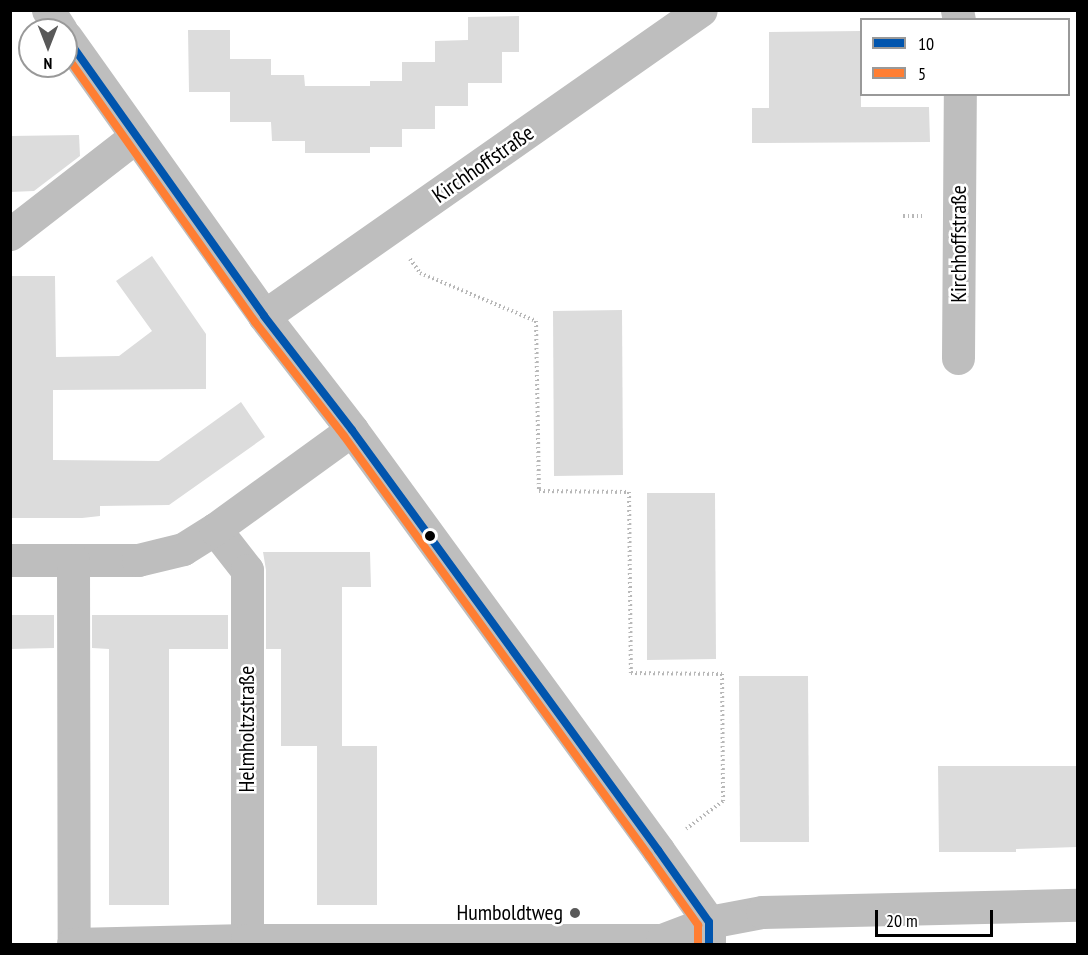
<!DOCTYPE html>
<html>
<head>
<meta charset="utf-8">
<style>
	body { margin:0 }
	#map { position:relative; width:1088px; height:955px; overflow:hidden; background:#fff; font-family:"PT Sans Narrow",sans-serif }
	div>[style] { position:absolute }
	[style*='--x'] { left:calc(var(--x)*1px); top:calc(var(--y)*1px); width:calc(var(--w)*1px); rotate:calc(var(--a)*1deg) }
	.building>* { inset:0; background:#dcdcdc }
	.path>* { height:4px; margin-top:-2px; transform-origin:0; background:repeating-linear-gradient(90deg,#b8b8b8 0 1.5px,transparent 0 4.5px) }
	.street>* { height:33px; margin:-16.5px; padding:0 16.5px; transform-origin:16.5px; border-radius:16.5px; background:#bebebe }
	.bus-1>* { height:8px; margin:-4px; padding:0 4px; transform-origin:4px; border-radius:4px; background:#0155ae }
	.bus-2>* { height:8px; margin:-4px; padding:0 4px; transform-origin:4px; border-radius:4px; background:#ff7e33 }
	.dots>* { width:16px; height:16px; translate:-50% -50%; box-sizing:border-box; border:3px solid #fff; border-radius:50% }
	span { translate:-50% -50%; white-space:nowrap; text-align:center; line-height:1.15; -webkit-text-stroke:5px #fff; paint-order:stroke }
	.street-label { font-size:22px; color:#000 }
	.poi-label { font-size:22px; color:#000 }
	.right { translate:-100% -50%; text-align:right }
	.frame { position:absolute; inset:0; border:12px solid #000; pointer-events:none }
	.legend { position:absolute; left:860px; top:18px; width:210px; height:78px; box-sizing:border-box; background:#fff; border:2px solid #999; margin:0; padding:8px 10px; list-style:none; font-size:18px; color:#000 }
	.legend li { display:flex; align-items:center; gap:12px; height:30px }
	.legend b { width:30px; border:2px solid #999 }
	.north { position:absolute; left:18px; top:18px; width:60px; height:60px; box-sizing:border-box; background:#fff; border:2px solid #999; border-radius:50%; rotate:180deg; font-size:16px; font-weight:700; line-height:24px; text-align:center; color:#000 }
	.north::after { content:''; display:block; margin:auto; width:21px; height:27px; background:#595959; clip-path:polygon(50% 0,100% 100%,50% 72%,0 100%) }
	.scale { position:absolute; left:875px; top:910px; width:118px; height:27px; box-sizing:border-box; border:3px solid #000; border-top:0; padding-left:8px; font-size:18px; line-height:21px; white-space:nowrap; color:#000; -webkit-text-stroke:4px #fff; paint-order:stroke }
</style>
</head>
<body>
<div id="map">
	<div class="building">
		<i style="clip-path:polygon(519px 16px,519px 52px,502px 52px,502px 83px,468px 83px,468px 106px,435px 106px,435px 129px,402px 129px,402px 147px,370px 147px,370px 153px,305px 153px,305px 141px,272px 141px,271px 122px,230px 122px,230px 92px,189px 92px,188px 30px,230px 30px,230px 59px,271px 59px,271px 75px,304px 75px,305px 86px,370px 86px,370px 81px,402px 81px,402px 62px,435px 62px,435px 41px,468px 40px,468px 17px)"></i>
		<i style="clip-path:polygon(861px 31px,861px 107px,929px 107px,930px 142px,752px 143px,752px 108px,769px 108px,769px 32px)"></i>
		<i style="clip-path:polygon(79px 135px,80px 156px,34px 191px,10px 192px,10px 136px)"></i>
		<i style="clip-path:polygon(152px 256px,206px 334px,206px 389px,53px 390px,53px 460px,159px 461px,241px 402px,265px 437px,169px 505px,100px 506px,100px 516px,82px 518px,10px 518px,11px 276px,55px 276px,56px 357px,119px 356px,152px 331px,116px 281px)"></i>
		<i style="clip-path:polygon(622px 310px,623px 475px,554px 476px,553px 311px)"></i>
		<i style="clip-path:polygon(647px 493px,715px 493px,716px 659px,647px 660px)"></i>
		<i style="clip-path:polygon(263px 552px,370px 552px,371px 587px,342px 587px,342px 746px,377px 746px,377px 905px,317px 905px,317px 746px,281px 746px,281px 649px,266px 649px,266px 570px)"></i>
		<i style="clip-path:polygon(10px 615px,54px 615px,54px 648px,10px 649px)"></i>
		<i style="clip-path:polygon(92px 615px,228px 615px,228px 649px,169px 649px,169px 905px,109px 905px,109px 649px,92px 648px)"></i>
		<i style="clip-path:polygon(739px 676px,808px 676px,809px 842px,740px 842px)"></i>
		<i style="clip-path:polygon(938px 766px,1077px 766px,1077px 847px,1016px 849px,1016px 852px,939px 852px)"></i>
	</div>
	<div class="path">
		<i style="--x:903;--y:216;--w:19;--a:0"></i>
		<i style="--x:410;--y:259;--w:17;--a:54"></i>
		<i style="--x:420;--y:273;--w:126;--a:22.5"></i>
		<i style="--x:536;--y:321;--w:170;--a:89"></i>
		<i style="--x:539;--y:491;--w:90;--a:0.6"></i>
		<i style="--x:629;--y:492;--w:181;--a:89.4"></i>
		<i style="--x:631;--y:673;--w:91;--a:0.6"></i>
		<i style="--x:722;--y:674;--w:127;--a:89.5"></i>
		<i style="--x:723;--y:801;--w:46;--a:142.9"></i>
	</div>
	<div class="street">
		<i style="--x:48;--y:10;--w:24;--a:57"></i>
		<i style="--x:957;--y:10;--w:10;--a:79"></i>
		<i style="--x:66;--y:37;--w:342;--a:54.6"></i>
		<i style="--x:264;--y:316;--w:144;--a:52.3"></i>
		<i style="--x:352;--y:430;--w:520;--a:53.92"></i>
		<i style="--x:658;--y:850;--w:88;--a:54.7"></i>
		<i style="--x:709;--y:922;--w:22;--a:90"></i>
		<i style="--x:10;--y:234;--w:158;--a:-37.8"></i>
		<i style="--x:264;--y:316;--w:533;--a:-35"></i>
		<i style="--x:958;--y:358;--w:264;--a:-89.6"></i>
		<i style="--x:215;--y:529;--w:52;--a:52"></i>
		<i style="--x:247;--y:570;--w:370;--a:90"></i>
		<i style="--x:10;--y:560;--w:128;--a:0"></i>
		<i style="--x:138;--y:560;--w:46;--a:-13.7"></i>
		<i style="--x:183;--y:549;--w:38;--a:-32"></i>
		<i style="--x:215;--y:529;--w:169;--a:-35.9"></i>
		<i style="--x:73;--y:560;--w:384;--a:89.9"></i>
		<i style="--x:73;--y:944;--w:174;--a:-1.3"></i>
		<i style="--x:247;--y:940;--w:415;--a:0"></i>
		<i style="--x:662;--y:940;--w:50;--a:-21"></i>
		<i style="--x:709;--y:922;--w:54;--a:-10.7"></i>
		<i style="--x:762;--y:912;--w:316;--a:-1.3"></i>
	</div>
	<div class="bus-1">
		<i style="--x:66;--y:37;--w:342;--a:54.6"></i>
		<i style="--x:264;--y:316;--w:144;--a:52.3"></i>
		<i style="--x:352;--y:430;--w:520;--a:53.92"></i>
		<i style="--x:658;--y:850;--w:88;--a:54.7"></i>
		<i style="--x:709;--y:922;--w:22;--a:90"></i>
	</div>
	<div class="bus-2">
		<i style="--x:66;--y:55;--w:327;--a:54.7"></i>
		<i style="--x:255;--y:322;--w:145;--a:52"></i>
		<i style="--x:344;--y:436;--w:519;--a:54.01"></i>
		<i style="--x:649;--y:856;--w:85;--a:54.6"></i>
		<i style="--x:698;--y:925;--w:19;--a:90"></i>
	</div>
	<div class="dots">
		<i style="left:430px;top:536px;background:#000"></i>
		<i style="left:575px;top:913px;background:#595959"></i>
	</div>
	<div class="street-label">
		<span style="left:483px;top:164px;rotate:-35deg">Kirchhoffstraße</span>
		<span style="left:959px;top:244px;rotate:-90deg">Kirchhoffstraße</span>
		<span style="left:247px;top:729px;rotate:-90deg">Helmholtzstraße</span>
	</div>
	<div class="poi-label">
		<span class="right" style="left:563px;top:913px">Humboldtweg</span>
	</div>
	<div class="frame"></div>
	<ul class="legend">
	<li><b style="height:8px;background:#0155ae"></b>10</li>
	<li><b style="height:8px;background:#ff7e33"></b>5</li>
	</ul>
	<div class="north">N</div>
	<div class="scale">20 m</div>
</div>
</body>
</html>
